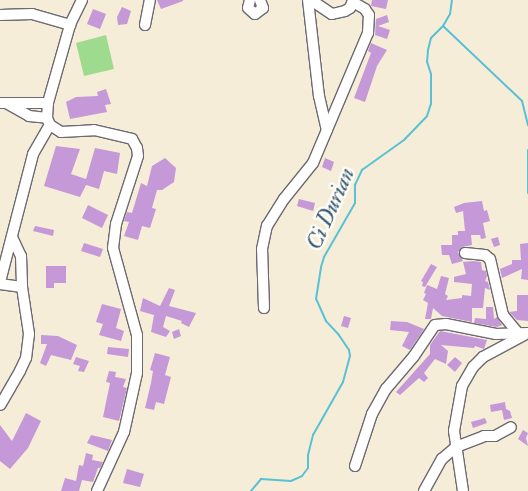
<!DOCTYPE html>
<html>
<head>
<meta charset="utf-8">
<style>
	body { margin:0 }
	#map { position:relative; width:528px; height:491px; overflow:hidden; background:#f5edd8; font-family:"IM FELL Double Pica",serif }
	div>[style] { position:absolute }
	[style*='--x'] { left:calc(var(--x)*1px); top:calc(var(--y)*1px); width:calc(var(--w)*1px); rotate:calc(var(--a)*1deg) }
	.green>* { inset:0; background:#9fdb8f }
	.stream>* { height:2px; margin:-1px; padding:0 1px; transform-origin:1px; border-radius:1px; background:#59c1d5 }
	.building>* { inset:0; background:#c598d8 }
	.roads { filter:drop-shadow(1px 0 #6c6972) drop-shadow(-1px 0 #6c6972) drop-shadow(0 1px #6c6972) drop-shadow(0 -1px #6c6972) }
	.minor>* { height:10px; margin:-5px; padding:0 5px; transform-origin:5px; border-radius:5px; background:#fff }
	span { translate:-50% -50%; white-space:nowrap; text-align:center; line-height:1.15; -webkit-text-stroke:5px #fdfcf7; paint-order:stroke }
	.water-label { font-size:22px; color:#355a71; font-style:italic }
</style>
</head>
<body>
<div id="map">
	<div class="green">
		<i style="clip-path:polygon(106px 35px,114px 69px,84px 76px,76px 43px)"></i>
	</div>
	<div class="stream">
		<i style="--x:443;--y:26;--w:109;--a:43.5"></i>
		<i style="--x:522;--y:101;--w:25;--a:76"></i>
		<i style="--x:528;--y:150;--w:43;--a:90"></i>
		<i style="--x:251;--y:491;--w:16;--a:-50"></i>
		<i style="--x:261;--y:479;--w:30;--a:4"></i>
		<i style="--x:291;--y:481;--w:12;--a:-24"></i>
		<i style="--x:302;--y:476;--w:10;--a:-53"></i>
		<i style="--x:308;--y:468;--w:13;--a:-90"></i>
		<i style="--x:308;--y:455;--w:21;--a:-76"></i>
		<i style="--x:313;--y:435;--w:61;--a:-60.5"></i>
		<i style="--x:343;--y:382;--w:27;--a:-75"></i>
		<i style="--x:350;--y:356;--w:6;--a:-99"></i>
		<i style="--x:349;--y:350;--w:18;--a:-124"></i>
		<i style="--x:339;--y:335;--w:19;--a:-133"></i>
		<i style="--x:326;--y:321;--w:24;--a:-114"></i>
		<i style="--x:316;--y:299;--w:32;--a:-81"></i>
		<i style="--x:321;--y:267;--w:10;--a:-73"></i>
		<i style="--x:324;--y:257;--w:62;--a:-60.1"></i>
		<i style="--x:355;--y:203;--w:18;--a:-90"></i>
		<i style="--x:355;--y:185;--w:17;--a:-65"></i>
		<i style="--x:362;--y:170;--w:52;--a:-35.5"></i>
		<i style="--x:404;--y:140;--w:33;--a:-46"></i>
		<i style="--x:427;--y:116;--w:13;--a:-72"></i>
		<i style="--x:431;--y:104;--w:30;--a:-90"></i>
		<i style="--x:431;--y:74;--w:13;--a:-108"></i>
		<i style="--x:427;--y:62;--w:12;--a:-85"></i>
		<i style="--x:428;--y:50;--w:12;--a:-76"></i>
		<i style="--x:431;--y:38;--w:17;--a:-45"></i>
		<i style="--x:443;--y:26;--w:14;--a:-60"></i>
		<i style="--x:450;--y:14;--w:14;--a:-82"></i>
	</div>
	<div class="building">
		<i style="clip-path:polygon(157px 0,183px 0,183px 1px,161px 9px)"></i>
		<i style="clip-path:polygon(372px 0,388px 0,386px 9px,371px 6px)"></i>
		<i style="clip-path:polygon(122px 7px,131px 11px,127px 24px,118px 25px,117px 17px)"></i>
		<i style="clip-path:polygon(93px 9px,106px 14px,100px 29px,87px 24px)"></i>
		<i style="clip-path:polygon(387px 15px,389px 22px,378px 26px,390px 30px,387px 39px,375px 35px,376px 19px)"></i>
		<i style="clip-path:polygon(371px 43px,387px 50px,377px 66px,365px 102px,354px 98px,371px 53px,368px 51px)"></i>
		<i style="clip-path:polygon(106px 89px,111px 104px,105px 105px,107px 112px,70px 119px,66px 102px,76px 97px,98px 96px,97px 92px)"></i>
		<i style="clip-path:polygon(56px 146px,80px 149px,71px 174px,86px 179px,95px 148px,120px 153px,117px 174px,104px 171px,99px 189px,86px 185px,80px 197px,44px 186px)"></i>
		<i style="clip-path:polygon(165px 158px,176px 168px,174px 182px,162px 190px,157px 190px,152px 208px,156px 209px,150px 228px,142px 226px,138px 240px,124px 236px,129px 222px,124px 221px,127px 212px,132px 213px,141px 183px,147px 186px,152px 166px)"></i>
		<i style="clip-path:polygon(325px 158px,334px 162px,331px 171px,322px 167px)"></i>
		<i style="clip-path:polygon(299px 199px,315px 203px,313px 211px,297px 206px)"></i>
		<i style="clip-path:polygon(482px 201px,484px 211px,487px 210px,490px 221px,483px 223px,486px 238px,481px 239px,480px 235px,471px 235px,472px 245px,462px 247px,458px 252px,463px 261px,452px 264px,449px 255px,442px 255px,441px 245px,452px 245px,452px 235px,458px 235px,458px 231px,465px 231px,463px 211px,456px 213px,454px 207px,464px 203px)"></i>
		<i style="clip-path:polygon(88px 205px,108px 215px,102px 228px,82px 218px)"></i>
		<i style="clip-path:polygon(35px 226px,54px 230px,53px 236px,33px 231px)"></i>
		<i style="clip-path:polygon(498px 237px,500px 245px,494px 247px,491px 239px)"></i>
		<i style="clip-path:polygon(84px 243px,103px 249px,100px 257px,81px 251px)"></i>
		<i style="clip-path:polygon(528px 243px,528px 280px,521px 279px,522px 269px,502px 278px,500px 269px,512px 264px,512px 260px,521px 260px,520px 244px)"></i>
		<i style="clip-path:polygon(473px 261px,481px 262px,482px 270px,486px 271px,487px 276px,485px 281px,488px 282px,490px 290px,485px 288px,483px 308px,472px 308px,472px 322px,442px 316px,433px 308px,431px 319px,425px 319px,428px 303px,423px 300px,426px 294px,424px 293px,427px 285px,437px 289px,441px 276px,449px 278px,445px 294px,448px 296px,446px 300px,462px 298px,462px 295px,471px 296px,472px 284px,454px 282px,454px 277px,466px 274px,463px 262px)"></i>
		<i style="clip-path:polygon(431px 264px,437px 267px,425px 287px,422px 286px,423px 282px,421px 281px)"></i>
		<i style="clip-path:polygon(46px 266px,66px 266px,66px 283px,54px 283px,54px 288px,46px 288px)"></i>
		<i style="clip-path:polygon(169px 288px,175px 290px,169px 306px,196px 313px,189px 327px,181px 323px,182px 321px,166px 316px,163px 327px,170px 331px,166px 337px,151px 332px,154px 315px,140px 311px,143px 298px,160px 306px)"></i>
		<i style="clip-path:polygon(517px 295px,528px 295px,528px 321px,517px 320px,509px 312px,517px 311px)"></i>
		<i style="clip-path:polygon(102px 304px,121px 309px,116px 328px,124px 331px,121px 341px,99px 335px,103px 324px,96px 322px)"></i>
		<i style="clip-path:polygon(486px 307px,493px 307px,494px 319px,497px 317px,502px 325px,497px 327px,474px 323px,475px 318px,486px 319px)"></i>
		<i style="clip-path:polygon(344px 316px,351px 318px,348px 328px,341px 326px)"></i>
		<i style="clip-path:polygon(391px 321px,407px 322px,424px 329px,410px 350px,402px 346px,409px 332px,390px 330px)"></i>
		<i style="clip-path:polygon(179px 329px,181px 336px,174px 339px,172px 332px)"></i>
		<i style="clip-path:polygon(440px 331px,487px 340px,484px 349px,475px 346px,474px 348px,441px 345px,448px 351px,446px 364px,435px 359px,424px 373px,428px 378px,424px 382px,419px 378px,400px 395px,396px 392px,430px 354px,430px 345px)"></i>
		<i style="clip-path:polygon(41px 335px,58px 336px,77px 345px,71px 360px,51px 355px,46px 366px,40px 363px,47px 344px,41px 344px)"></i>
		<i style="clip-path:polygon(108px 347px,129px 349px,128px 357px,107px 354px)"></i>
		<i style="clip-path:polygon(155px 353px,170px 357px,165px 375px,171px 377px,164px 404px,156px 402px,154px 410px,145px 408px,151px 383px,153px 371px,150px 370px)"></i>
		<i style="clip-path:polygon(76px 357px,89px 361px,84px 372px,78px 371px,80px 366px,73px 364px)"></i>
		<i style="clip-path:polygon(455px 357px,462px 363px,455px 372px,447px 365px)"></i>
		<i style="clip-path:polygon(109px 371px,116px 372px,115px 377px,126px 379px,123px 387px,127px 388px,119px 421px,103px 417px,110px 383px,106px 382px)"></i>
		<i style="clip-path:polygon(505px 402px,506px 409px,510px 411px,512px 418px,504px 420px,502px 410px,491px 412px,490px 405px)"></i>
		<i style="clip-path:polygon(26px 413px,41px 421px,28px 448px,10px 469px,0 461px,0 425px,12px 441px)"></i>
		<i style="clip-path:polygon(485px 418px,487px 423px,473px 428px,471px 422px)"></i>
		<i style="clip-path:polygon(523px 430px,528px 433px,526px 438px,528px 446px,518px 439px)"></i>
		<i style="clip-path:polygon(91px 435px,112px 440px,108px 451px,87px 443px)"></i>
		<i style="clip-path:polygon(86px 453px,93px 455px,92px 460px,103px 462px,100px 468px,98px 468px,93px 482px,82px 480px,79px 491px,61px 491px,65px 478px,76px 481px,79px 465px,83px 466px)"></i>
		<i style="clip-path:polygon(127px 469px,144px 474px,140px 487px,123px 483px)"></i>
	</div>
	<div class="roads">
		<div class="minor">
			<i style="--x:82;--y:0;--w:28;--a:116"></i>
			<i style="--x:70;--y:25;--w:81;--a:105.8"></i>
			<i style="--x:48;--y:103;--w:15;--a:94"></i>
			<i style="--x:47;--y:118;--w:8;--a:67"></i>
			<i style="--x:50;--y:125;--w:13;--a:32"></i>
			<i style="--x:61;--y:132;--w:33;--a:-3"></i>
			<i style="--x:94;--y:130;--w:39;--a:13"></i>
			<i style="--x:132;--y:139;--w:10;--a:61"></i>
			<i style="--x:137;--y:148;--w:8;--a:83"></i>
			<i style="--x:138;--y:156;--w:71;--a:107.9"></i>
			<i style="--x:116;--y:224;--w:24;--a:97"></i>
			<i style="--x:113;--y:248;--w:90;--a:74.6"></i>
			<i style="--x:137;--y:335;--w:38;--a:90"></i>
			<i style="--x:137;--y:373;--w:60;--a:102.4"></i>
			<i style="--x:124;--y:432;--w:65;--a:114.6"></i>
			<i style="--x:250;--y:0;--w:8;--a:104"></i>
			<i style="--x:248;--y:8;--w:9;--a:41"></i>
			<i style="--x:255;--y:14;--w:10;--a:-37"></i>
			<i style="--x:263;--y:8;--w:9;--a:-111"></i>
			<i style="--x:308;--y:0;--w:97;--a:83.5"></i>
			<i style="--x:319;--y:96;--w:35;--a:77"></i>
			<i style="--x:311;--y:0;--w:25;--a:34"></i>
			<i style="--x:332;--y:14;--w:13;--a:-13"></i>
			<i style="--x:345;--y:11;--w:6;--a:-31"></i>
			<i style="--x:350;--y:8;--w:9;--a:-69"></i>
			<i style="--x:0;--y:15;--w:32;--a:-2"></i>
			<i style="--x:32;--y:14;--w:40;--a:16"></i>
			<i style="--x:145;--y:25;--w:25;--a:-79"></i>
			<i style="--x:0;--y:103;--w:48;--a:0"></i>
			<i style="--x:6;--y:103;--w:26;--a:29"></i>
			<i style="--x:29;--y:116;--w:18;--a:6"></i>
			<i style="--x:12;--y:237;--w:21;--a:65"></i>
			<i style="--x:21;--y:256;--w:31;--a:88"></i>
			<i style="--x:465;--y:253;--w:20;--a:6"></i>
			<i style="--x:485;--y:255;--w:6;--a:39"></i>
			<i style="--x:490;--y:259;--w:57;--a:76.9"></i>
			<i style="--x:503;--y:315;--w:25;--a:50"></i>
			<i style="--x:0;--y:282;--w:132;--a:-75.5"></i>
			<i style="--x:33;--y:154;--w:34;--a:-60"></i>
			<i style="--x:0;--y:284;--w:22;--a:8"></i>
			<i style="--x:22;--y:287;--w:48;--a:81.5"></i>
			<i style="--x:29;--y:334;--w:24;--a:97"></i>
			<i style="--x:26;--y:358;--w:14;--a:115"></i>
			<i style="--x:20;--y:371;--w:39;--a:120"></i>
			<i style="--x:264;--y:308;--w:59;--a:-91.9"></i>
			<i style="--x:262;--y:249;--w:24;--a:-78"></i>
			<i style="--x:267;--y:226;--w:32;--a:-58"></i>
			<i style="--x:284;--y:199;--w:46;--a:-51.1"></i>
			<i style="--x:313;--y:163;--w:141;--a:-67.1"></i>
			<i style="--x:368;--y:33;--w:18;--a:-87"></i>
			<i style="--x:369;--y:15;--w:7;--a:-124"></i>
			<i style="--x:365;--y:9;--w:14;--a:-150"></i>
			<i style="--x:355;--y:466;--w:55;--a:-71.9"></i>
			<i style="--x:372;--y:414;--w:29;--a:-61"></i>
			<i style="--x:386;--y:389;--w:43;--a:-49.7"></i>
			<i style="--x:414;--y:356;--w:37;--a:-56"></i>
			<i style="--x:435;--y:325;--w:11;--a:-5"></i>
			<i style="--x:446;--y:324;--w:51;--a:11.3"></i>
			<i style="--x:496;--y:334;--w:32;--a:-2"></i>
			<i style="--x:424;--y:491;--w:37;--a:-61"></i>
			<i style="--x:442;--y:459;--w:18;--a:-41"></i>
			<i style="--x:456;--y:447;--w:30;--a:-21"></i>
			<i style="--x:484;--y:436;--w:11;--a:0"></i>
			<i style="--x:495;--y:436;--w:18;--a:-29"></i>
			<i style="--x:463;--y:491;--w:61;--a:-98.5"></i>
			<i style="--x:454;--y:431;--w:46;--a:-79.9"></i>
			<i style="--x:462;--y:386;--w:22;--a:-60"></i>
			<i style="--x:473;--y:367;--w:14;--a:-45"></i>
			<i style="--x:483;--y:357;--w:47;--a:-28.2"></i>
		</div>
	</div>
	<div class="water-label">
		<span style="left:331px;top:209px;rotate:-66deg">Ci Durian</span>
	</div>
</div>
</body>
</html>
